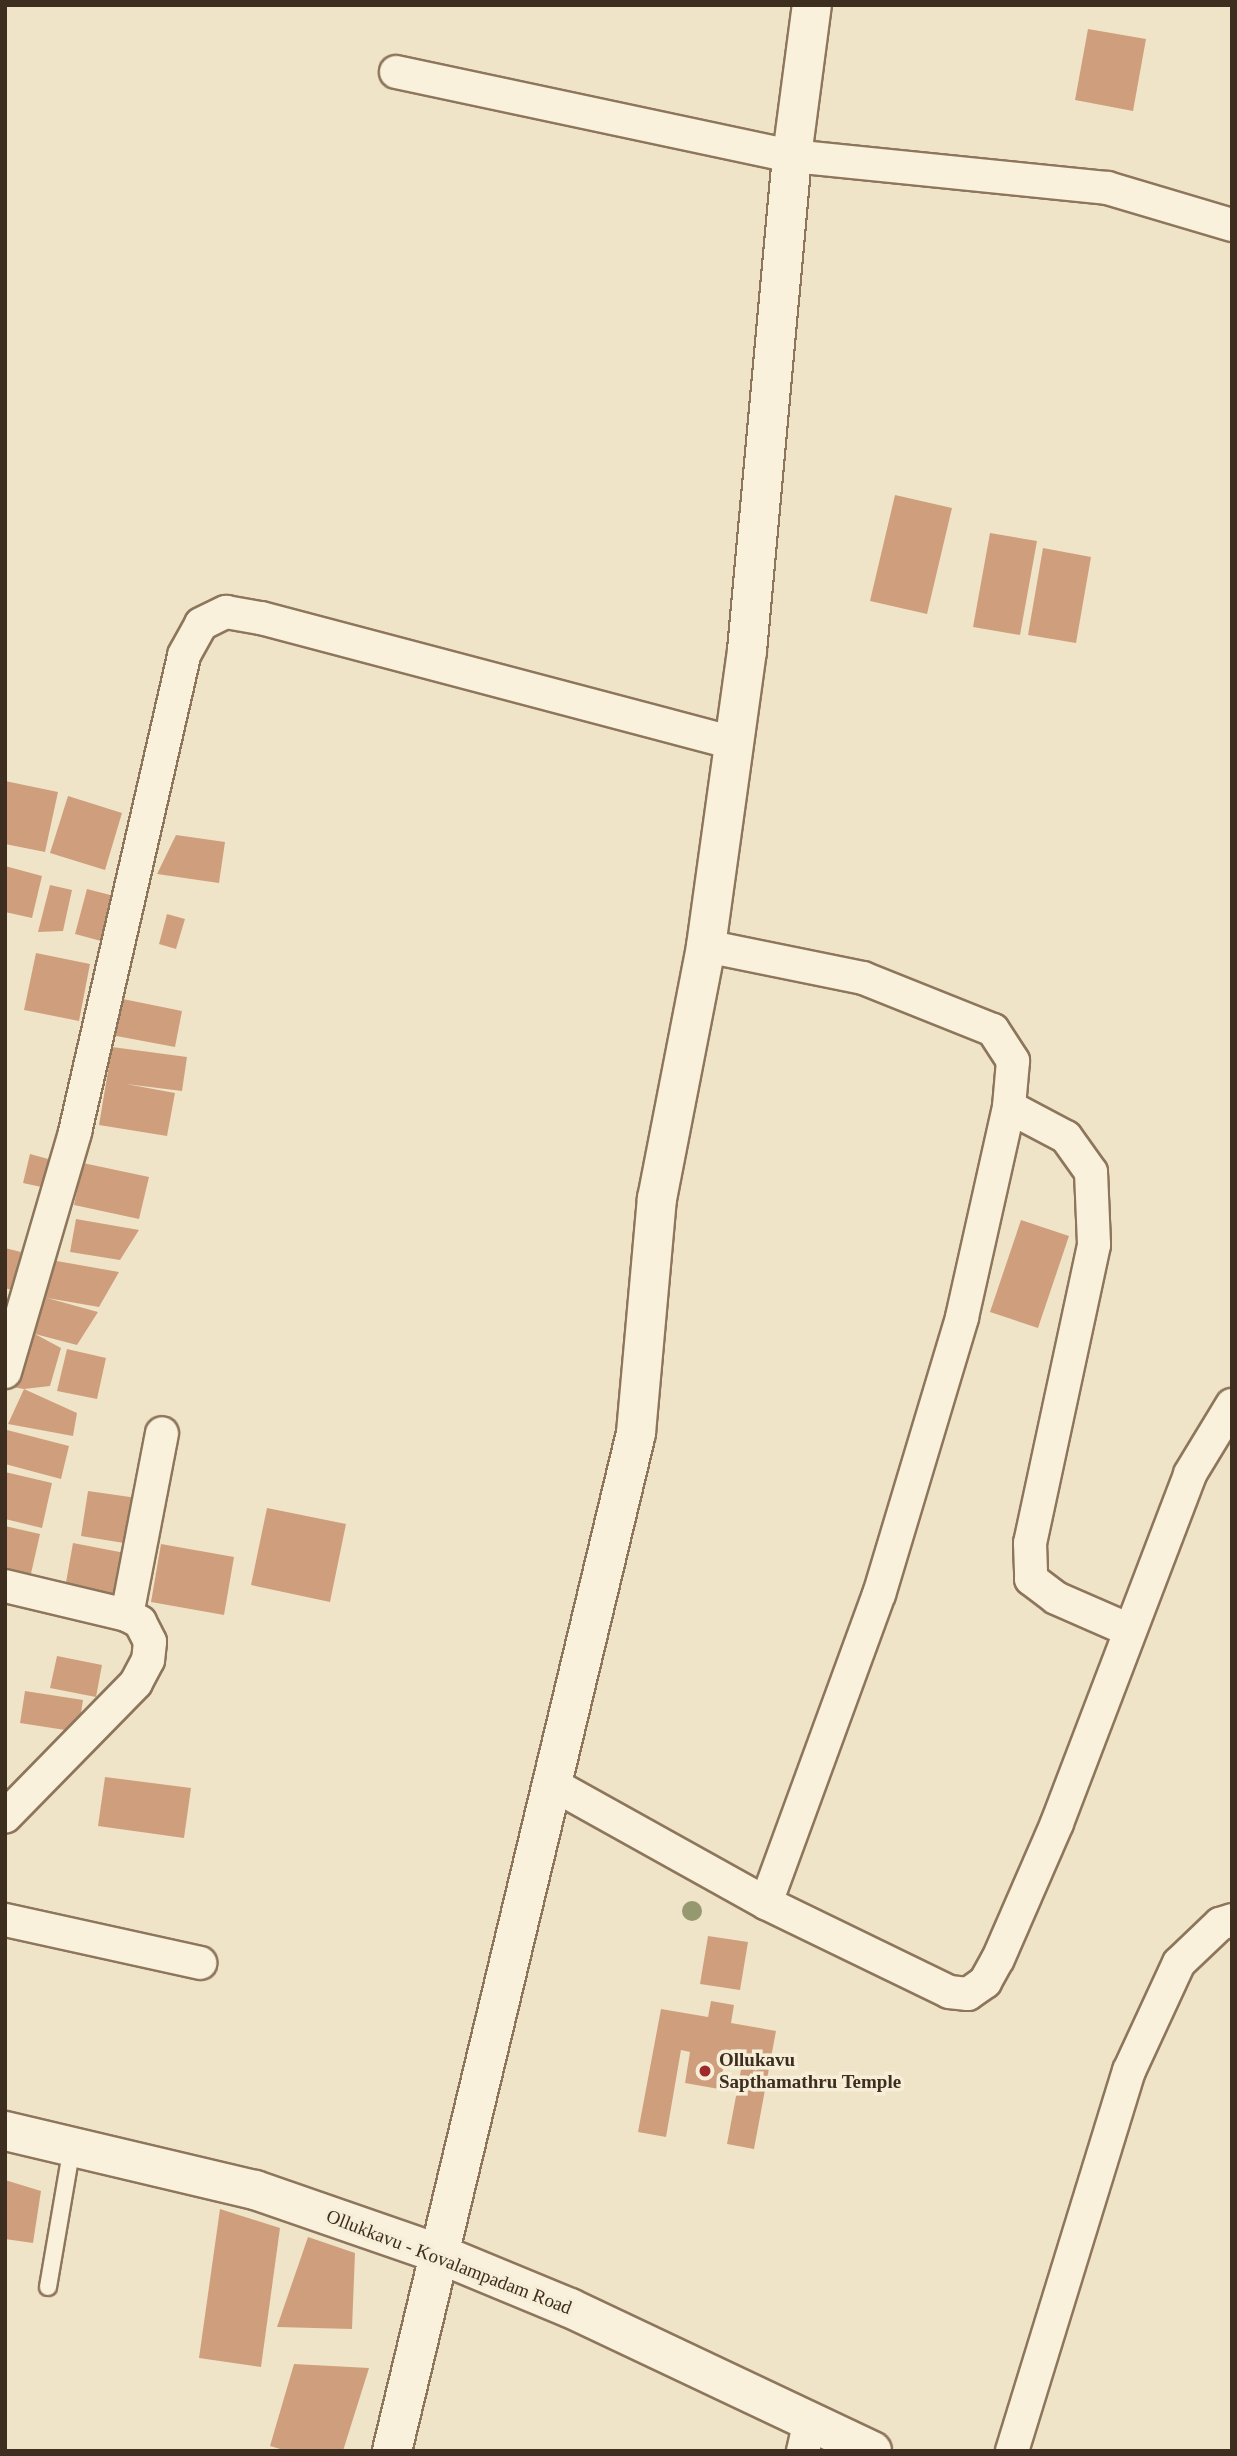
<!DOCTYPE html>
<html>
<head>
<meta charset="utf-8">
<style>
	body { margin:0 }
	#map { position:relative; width:1237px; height:2456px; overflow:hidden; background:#f0e4c8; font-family:"Times New Roman",serif }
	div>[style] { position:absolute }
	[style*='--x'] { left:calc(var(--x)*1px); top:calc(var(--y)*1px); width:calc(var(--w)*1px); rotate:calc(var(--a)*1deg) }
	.building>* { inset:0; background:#cf9f7d }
	.roads { filter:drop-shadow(2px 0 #8d765c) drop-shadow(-2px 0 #8d765c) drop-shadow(0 2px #8d765c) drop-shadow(0 -2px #8d765c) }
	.service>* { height:16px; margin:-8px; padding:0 8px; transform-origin:8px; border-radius:8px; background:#faf1dc }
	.minor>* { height:32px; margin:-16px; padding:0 16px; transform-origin:16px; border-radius:16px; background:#faf1dc }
	.tertiary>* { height:38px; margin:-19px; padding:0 19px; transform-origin:19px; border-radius:19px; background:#faf1dc }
	.trees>* { width:20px; height:20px; margin:-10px; border-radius:50%; background:#96986f }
	.dots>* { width:19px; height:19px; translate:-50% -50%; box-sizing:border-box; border:4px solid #f7eed8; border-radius:50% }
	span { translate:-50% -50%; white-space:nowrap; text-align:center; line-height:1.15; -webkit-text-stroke:7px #f7eed8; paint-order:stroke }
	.poi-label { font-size:19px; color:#3d2e20; font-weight:700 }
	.left { translate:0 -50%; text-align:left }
	.street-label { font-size:19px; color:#3d2e20 }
	.frame { position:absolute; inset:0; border:7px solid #3d2e20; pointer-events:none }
</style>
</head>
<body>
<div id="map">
	<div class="building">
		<i style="clip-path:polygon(1088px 29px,1146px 39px,1133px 111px,1075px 100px)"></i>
		<i style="clip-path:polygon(895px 495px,952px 508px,927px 614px,870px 601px)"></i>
		<i style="clip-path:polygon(990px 533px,1037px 541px,1020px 635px,973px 627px)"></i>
		<i style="clip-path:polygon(1043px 548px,1091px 557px,1076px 643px,1028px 635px)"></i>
		<i style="clip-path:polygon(5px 781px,58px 792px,45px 852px,5px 844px)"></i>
		<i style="clip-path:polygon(68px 796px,122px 813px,105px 870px,50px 853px)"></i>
		<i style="clip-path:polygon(176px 835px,225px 842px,219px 883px,157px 874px)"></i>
		<i style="clip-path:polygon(5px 866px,42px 876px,32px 918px,5px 912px)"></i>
		<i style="clip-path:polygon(50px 885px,72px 890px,63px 931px,38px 932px)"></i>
		<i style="clip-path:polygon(87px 889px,114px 896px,101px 941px,75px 934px)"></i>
		<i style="clip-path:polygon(167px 914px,185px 919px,176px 949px,159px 944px)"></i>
		<i style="clip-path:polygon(36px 953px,90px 964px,79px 1021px,24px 1010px)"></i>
		<i style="clip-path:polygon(118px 998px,182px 1011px,175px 1047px,111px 1035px)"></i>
		<i style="clip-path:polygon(112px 1047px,187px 1057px,182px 1091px,126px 1084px,175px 1093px,167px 1136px,99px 1125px)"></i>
		<i style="clip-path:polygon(30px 1154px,52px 1160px,46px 1188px,23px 1183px)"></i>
		<i style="clip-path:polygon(83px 1163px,149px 1177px,139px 1219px,74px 1205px)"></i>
		<i style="clip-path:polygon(76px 1219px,139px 1230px,120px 1260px,70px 1252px)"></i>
		<i style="clip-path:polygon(1021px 1220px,1069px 1236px,1038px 1328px,990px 1312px)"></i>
		<i style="clip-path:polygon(5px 1248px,21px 1252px,12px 1290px,5px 1288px)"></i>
		<i style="clip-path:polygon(51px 1260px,119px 1272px,99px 1307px,47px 1298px,98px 1312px,77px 1345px,35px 1334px,61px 1348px,50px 1386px,24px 1389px,77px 1413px,73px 1436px,8px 1424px,24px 1389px,12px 1387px,35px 1334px)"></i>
		<i style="clip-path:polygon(67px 1349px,106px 1358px,97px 1399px,57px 1391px)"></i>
		<i style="clip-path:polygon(7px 1430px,69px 1446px,61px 1479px,5px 1464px)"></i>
		<i style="clip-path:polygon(5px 1472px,52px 1483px,42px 1528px,5px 1519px)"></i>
		<i style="clip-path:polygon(88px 1491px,137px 1498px,130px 1544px,81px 1536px)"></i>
		<i style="clip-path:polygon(267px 1508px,346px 1524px,330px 1602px,251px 1585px)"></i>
		<i style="clip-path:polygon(5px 1526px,40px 1534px,30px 1578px,5px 1573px)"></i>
		<i style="clip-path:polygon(73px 1543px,130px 1554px,121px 1599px,65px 1588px)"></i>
		<i style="clip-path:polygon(161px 1544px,234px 1557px,224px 1615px,151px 1602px)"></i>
		<i style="clip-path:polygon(57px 1656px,102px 1665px,96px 1697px,50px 1688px)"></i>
		<i style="clip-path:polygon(25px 1691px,83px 1700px,78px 1732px,20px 1723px)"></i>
		<i style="clip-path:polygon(105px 1777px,191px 1788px,184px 1838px,98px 1826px)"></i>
		<i style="clip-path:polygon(708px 1936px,748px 1942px,740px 1990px,700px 1984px)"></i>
		<i style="clip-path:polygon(711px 2001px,734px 2005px,731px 2023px,776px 2031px,754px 2149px,727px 2144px,743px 2059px,726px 2055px,719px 2089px,685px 2083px,690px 2052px,681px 2050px,666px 2137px,638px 2132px,661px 2009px,708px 2017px)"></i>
		<i style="clip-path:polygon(5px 2180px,41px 2191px,33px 2243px,5px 2239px)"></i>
		<i style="clip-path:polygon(220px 2209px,280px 2228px,261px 2367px,199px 2358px)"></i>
		<i style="clip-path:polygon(308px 2237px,355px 2253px,352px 2329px,277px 2327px)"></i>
		<i style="clip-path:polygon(294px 2364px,369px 2368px,343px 2451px,287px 2451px,270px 2446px)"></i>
	</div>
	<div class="roads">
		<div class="service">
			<i style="--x:48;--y:2287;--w:142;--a:-80.3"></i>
		</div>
		<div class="minor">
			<i style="--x:396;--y:72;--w:405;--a:12"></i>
			<i style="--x:792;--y:156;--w:317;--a:5.8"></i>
			<i style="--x:1107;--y:188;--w:130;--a:16.5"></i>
			<i style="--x:706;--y:946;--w:160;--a:11.5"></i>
			<i style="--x:863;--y:978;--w:140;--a:21.8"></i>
			<i style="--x:993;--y:1030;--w:37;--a:57"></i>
			<i style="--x:1013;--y:1061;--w:46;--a:95"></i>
			<i style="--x:1009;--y:1107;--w:216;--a:102.6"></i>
			<i style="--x:962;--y:1318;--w:288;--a:106.7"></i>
			<i style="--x:879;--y:1594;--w:329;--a:110.1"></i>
			<i style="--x:1009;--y:1107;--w:64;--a:27.8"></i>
			<i style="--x:1066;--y:1137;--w:43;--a:54.5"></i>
			<i style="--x:1091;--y:1172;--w:73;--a:87.6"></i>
			<i style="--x:1094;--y:1245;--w:305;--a:102.1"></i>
			<i style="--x:1030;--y:1543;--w:36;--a:88"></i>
			<i style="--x:1031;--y:1579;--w:31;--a:37"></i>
			<i style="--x:1056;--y:1598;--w:77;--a:23.6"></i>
			<i style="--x:5;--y:1372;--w:250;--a:-73.7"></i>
			<i style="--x:75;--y:1132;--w:489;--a:-77.1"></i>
			<i style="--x:184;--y:655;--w:35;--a:-61"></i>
			<i style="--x:201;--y:624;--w:28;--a:-26"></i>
			<i style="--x:226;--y:612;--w:36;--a:10"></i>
			<i style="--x:261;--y:618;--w:489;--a:14.8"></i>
			<i style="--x:5;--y:1586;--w:125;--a:13.4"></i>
			<i style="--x:127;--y:1615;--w:15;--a:28"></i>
			<i style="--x:140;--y:1622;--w:22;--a:63"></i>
			<i style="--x:150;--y:1642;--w:18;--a:96"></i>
			<i style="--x:148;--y:1660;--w:26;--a:118"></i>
			<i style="--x:136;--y:1683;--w:187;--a:134.4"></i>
			<i style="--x:127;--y:1615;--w:185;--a:-79.1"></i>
			<i style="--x:554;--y:1785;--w:243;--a:29.1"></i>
			<i style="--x:766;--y:1903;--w:203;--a:25.9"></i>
			<i style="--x:949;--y:1992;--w:19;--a:6"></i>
			<i style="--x:968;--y:1994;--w:21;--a:-35"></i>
			<i style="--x:985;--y:1982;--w:26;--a:-61"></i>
			<i style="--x:998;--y:1959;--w:148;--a:-66.5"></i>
			<i style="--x:1057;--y:1823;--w:373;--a:-69.1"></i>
			<i style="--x:1190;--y:1474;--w:81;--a:-58.7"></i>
			<i style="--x:5;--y:1920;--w:200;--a:12.4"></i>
			<i style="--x:803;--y:2451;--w:32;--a:-77"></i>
			<i style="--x:1012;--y:2451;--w:398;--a:-72.9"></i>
			<i style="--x:1129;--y:2071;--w:119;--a:-65.2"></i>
			<i style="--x:1179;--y:1963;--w:57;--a:-43.6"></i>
			<i style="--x:1220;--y:1924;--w:13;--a:-18"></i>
		</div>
		<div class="tertiary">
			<i style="--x:5;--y:2131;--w:257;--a:13.3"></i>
			<i style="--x:255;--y:2190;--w:193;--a:19.1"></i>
			<i style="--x:437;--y:2253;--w:144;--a:22.5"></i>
			<i style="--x:570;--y:2308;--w:334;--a:25.3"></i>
			<i style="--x:392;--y:2451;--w:1047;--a:-76.52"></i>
			<i style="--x:636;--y:1433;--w:235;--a:-84.9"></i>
			<i style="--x:657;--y:1199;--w:258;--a:-79"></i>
			<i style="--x:706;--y:946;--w:298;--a:-82.1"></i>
			<i style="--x:747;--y:651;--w:497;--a:-84.8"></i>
			<i style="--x:792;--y:156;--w:152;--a:-82.5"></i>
		</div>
	</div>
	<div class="trees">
		<i style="left:692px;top:1911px"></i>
	</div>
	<div class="dots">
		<i style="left:705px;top:2071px;background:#9e2a2b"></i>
	</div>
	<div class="poi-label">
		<span class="left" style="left:719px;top:2071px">Ollukavu<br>Sapthamathru Temple</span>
	</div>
	<div class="street-label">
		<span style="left:449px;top:2262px;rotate:21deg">Ollukkavu - Kovalampadam Road</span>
	</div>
	<div class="frame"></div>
</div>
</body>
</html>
